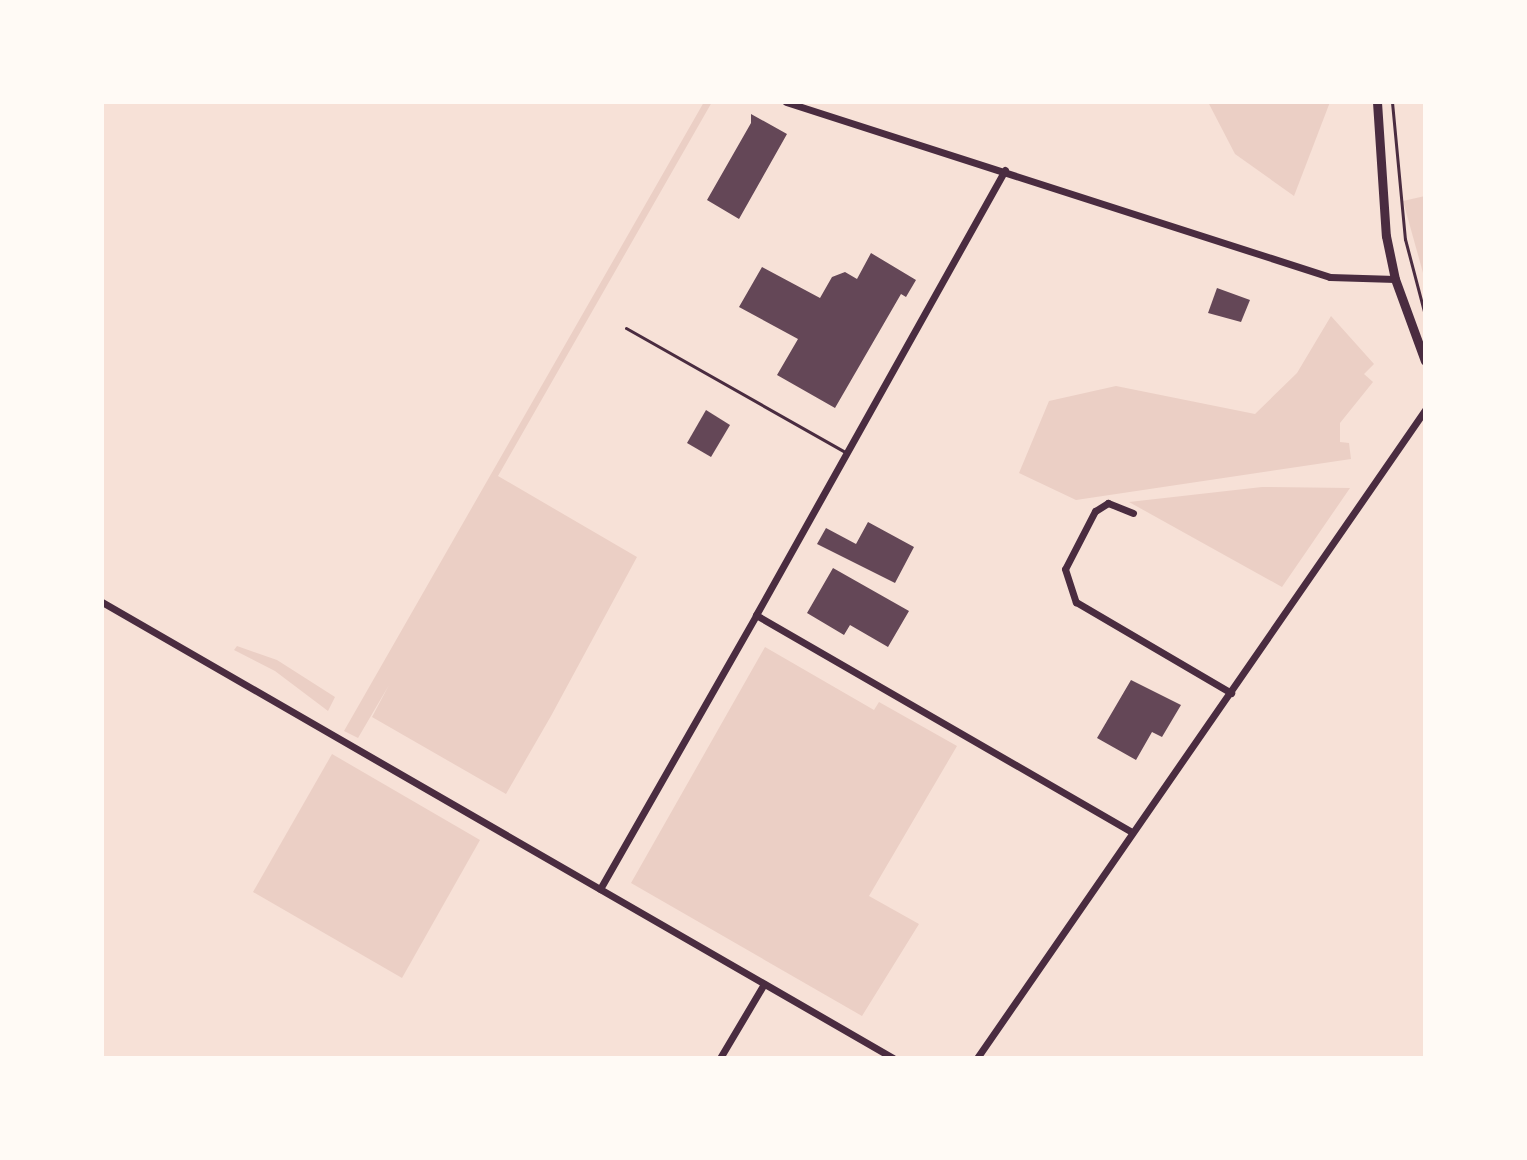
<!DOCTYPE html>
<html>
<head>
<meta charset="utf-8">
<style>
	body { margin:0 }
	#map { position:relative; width:1527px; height:1160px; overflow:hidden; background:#f7e1d7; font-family:Manrope,sans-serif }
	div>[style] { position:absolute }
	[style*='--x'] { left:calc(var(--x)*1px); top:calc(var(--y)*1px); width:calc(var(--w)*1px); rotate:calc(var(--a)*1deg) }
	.green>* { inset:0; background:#ebcfc5 }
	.building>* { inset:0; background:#644757 }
	.path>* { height:3px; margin:-1.5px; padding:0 1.5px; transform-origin:1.5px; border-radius:1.5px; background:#4a2c40 }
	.service>* { height:3px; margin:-1.5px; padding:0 1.5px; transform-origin:1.5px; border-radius:1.5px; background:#4a2c40 }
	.minor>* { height:7px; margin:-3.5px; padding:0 3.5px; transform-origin:3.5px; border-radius:3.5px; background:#4a2c40 }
	.tertiary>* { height:9px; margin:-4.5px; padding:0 4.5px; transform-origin:4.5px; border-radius:4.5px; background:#4a2c40 }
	span { translate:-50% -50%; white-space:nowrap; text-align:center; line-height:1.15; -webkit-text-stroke:8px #fffaf5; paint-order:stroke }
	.frame { position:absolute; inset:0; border:104px solid #fffaf5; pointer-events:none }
</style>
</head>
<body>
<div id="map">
	<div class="green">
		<i style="clip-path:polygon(704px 102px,712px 102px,498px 476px,637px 557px,551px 716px,506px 794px,372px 717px,389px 685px,358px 738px,344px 731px)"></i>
		<i style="clip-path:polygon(1208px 102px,1330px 102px,1294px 196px,1235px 154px)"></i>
		<i style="clip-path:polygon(1425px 196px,1425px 280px,1403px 201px)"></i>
		<i style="clip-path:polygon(1331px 316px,1374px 364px,1364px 374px,1373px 382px,1340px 423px,1340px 442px,1349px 443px,1351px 459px,1076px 500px,1019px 473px,1049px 401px,1116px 386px,1255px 414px,1297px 373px)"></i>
		<i style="clip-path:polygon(1262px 487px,1350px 488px,1282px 587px,1129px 502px)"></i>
		<i style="clip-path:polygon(237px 646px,277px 660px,335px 697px,328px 711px,275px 671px,234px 650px)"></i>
		<i style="clip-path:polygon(765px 647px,874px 710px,879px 702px,957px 746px,869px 896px,919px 924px,862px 1016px,631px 883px)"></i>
		<i style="clip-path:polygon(332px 754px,480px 840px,402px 978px,253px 892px)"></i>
	</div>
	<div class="building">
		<i style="clip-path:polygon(751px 114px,787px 134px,739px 219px,707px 200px,751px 123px)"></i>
		<i style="clip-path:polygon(871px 253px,916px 280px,906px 297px,901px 294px,835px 408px,777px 375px,798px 339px,739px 307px,762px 267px,820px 298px,832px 277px,845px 272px,857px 279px)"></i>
		<i style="clip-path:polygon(1217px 288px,1250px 300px,1241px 322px,1208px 313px)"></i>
		<i style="clip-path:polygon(706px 410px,730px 425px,711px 457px,687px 443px)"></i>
		<i style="clip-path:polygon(868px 522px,914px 547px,895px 583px,817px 544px,826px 528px,856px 544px)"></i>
		<i style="clip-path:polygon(833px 568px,909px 611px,888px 647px,850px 625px,844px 635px,807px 613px)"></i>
		<i style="clip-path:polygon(1131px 680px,1181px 705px,1162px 737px,1152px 732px,1136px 760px,1097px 738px)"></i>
	</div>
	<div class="path">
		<i style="--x:1392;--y:102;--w:138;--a:84.6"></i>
		<i style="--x:1405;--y:239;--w:79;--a:75.3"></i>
	</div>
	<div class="service">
		<i style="--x:626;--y:328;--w:254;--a:29.5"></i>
	</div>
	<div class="minor">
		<i style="--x:786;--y:102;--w:571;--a:17.83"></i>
		<i style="--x:1330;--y:277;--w:65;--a:1.8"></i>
		<i style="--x:1005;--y:170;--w:510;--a:119.23"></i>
		<i style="--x:756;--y:615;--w:432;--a:30"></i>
		<i style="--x:1133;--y:513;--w:27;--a:-158"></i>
		<i style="--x:1108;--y:503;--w:15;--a:148"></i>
		<i style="--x:1095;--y:511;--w:65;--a:117.3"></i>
		<i style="--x:1065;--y:569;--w:35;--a:72"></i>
		<i style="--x:1076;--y:602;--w:180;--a:30.4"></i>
		<i style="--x:102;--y:602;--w:913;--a:29.96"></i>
		<i style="--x:600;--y:889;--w:315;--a:-60.3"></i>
		<i style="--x:720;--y:1058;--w:86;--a:-59.3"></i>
		<i style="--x:977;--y:1058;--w:788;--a:-55.34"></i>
	</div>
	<div class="tertiary">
		<i style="--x:1377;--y:102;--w:134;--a:86.2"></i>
		<i style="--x:1386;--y:236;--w:44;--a:78.2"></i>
		<i style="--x:1395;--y:279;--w:87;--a:69.9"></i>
	</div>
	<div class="frame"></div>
</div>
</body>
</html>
